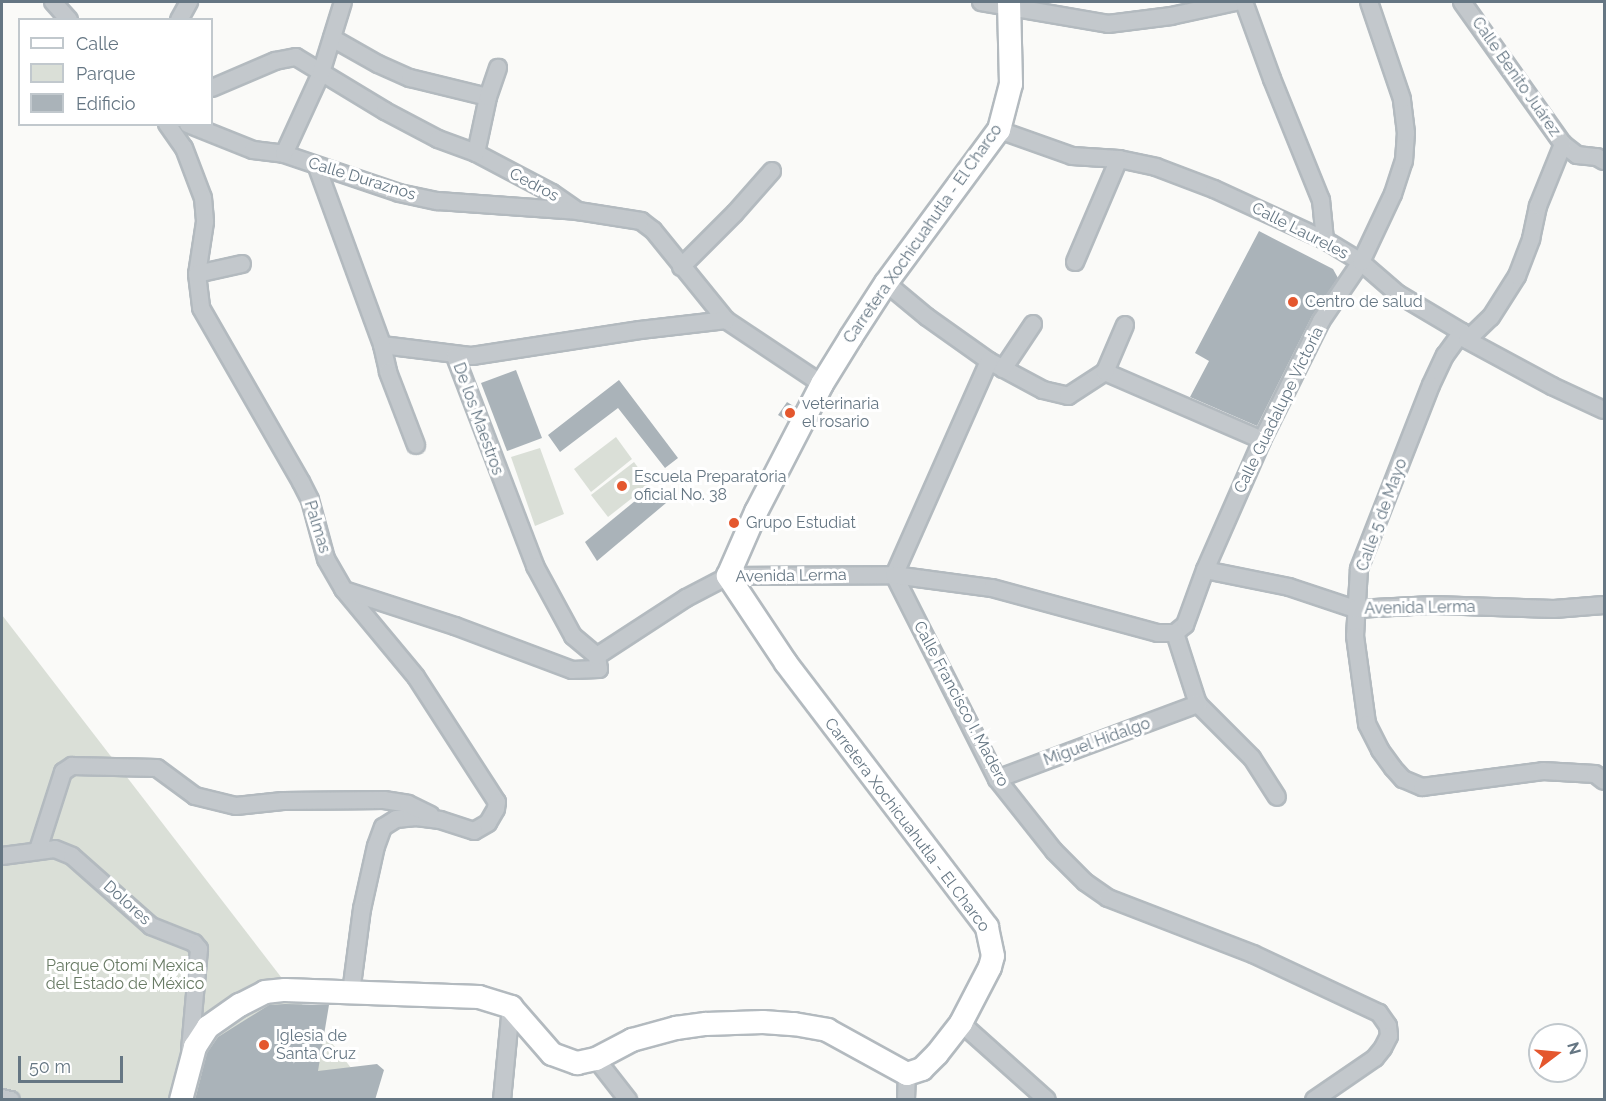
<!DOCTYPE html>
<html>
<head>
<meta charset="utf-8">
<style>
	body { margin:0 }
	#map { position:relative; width:1606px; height:1101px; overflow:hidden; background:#fafaf8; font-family:Raleway,sans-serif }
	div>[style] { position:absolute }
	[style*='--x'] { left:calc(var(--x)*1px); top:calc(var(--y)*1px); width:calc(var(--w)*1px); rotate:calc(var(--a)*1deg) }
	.green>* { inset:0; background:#dadfd7 }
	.building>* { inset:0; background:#aab3b9 }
	.roads { filter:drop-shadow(2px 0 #b3babf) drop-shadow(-2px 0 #b3babf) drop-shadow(0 2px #b3babf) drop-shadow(0 -2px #b3babf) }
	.minor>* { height:16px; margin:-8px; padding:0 8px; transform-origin:8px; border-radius:8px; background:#c3c8cc }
	.secondary>* { height:22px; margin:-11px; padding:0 11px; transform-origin:11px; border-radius:11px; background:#fff }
	.dots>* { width:16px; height:16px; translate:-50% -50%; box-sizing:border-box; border:3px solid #fff; border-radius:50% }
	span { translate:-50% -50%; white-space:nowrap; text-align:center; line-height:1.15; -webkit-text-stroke:6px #fff; paint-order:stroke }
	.street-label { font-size:16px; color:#657683 }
	.poi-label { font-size:16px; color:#657683 }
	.left { translate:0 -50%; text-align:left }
	.park-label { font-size:16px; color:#687a64 }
	.frame { position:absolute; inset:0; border:3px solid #657683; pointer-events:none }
	.legend { position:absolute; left:18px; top:18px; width:195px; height:108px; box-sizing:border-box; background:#fff; border:2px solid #c1c8cd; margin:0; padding:8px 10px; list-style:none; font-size:18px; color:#657683 }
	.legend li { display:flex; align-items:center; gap:12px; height:30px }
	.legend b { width:30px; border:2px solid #c1c8cd }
	.north { position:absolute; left:1528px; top:1023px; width:60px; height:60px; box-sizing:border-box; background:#fff; border:2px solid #c1c8cd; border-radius:50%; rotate:74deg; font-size:16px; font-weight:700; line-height:24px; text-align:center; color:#657683 }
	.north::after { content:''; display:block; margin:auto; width:21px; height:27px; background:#e4572e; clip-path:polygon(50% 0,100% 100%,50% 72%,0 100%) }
	.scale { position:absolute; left:18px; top:1056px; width:105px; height:27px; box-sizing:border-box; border:3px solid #657683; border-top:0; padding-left:8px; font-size:18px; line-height:21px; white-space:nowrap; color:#657683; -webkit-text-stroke:4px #fff; paint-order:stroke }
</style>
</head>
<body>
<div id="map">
	<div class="green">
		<i style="clip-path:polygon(616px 437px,632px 459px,591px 492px,574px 469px)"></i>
		<i style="clip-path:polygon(540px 448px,564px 514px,535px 526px,511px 457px)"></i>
		<i style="clip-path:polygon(634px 462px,650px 484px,608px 517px,591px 495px)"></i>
		<i style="clip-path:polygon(2px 615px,375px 1099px,2px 1099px)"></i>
	</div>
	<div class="building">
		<i style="clip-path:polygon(1259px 231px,1333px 269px,1338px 278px,1312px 316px,1257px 426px,1190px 397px,1209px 361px,1195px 353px)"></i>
		<i style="clip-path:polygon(516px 370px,542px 438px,507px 451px,481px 383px)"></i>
		<i style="clip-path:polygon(619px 380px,678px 458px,665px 468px,618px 408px,560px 452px,548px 435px)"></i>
		<i style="clip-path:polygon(787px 402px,795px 407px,788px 421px,778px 415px)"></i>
		<i style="clip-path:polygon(652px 487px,666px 503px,597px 561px,585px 542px)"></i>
		<i style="clip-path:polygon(285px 1004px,329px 1005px,318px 1071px,377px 1064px,384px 1070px,375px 1100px,195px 1100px,207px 1053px,218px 1037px,269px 1005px)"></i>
	</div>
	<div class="roads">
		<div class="minor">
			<i style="--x:53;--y:2;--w:24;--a:48"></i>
			<i style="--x:981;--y:2;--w:129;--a:9.8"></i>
			<i style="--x:1108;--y:24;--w:64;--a:-7.2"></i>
			<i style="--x:1171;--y:16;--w:66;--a:-12.2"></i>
			<i style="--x:1244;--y:2;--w:82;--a:70"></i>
			<i style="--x:1272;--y:79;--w:131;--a:68"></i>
			<i style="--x:1321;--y:200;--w:40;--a:84.3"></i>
			<i style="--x:1462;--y:2;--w:174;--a:54.6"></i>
			<i style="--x:1563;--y:144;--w:18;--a:38"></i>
			<i style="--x:1577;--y:155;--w:20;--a:6"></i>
			<i style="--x:1597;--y:157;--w:8;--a:30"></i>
			<i style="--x:179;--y:20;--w:21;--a:-61"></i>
			<i style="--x:332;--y:38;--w:53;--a:29.5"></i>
			<i style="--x:378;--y:64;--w:35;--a:24"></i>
			<i style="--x:410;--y:78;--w:80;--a:13.7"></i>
			<i style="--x:212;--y:88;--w:69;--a:-23.2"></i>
			<i style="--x:275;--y:61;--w:21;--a:-11"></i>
			<i style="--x:296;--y:57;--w:104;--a:31.2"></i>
			<i style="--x:385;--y:111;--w:60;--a:27.8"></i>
			<i style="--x:438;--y:139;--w:40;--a:20.2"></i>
			<i style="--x:476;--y:153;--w:86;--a:27.8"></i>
			<i style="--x:552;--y:193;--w:32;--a:35"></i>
			<i style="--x:578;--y:211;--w:64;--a:9"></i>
			<i style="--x:641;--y:221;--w:15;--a:37"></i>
			<i style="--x:653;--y:230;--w:116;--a:51"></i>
			<i style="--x:726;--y:320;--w:115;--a:33.7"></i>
			<i style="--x:167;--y:124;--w:29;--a:55"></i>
			<i style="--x:184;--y:148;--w:53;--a:69.2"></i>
			<i style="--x:203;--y:198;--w:24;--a:85"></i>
			<i style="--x:205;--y:222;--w:53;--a:98.7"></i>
			<i style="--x:197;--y:274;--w:34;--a:83"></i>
			<i style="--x:201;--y:308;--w:201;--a:60.1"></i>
			<i style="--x:301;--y:482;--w:20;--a:63"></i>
			<i style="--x:310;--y:500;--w:61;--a:74.8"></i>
			<i style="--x:326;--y:559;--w:34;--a:60"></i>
			<i style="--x:343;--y:589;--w:114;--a:50.3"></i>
			<i style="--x:416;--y:677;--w:149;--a:57.1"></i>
			<i style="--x:497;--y:802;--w:7;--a:98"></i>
			<i style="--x:496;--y:809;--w:16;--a:120"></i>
			<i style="--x:488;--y:823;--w:16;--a:150"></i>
			<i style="--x:474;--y:831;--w:36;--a:-162"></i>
			<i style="--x:440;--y:820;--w:24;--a:-173"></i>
			<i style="--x:416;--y:817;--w:20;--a:174"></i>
			<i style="--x:396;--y:819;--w:15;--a:148"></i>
			<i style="--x:383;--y:827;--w:20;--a:110"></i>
			<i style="--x:376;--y:846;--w:65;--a:102.5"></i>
			<i style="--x:362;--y:909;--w:84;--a:97.5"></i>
			<i style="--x:188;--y:124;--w:70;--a:21.8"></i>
			<i style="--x:253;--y:150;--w:31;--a:7"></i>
			<i style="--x:284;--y:154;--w:121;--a:18.7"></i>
			<i style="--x:399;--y:193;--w:40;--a:12"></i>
			<i style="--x:438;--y:201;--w:138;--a:4.1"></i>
			<i style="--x:999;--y:130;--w:77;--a:19.6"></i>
			<i style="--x:1072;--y:156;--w:47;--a:3.7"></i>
			<i style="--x:1119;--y:159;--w:38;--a:12"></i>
			<i style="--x:1156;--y:167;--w:62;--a:20.8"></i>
			<i style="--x:1214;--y:189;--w:122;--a:24.7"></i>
			<i style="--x:1325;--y:240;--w:42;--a:31.4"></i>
			<i style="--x:1361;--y:262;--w:49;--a:40.9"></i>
			<i style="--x:1398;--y:294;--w:74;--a:30.7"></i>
			<i style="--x:1462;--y:332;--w:9;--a:58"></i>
			<i style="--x:1467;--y:340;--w:97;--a:28.4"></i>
			<i style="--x:1552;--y:386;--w:57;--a:24.8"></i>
			<i style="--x:476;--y:153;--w:57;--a:-77.9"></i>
			<i style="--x:488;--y:97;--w:31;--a:-71"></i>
			<i style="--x:284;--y:154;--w:89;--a:-65.4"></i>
			<i style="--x:321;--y:73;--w:74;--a:-72.8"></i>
			<i style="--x:317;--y:167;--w:189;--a:69.9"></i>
			<i style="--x:382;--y:345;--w:91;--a:7"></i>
			<i style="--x:472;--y:356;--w:170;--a:-8.8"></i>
			<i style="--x:640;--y:330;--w:87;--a:-6.6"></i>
			<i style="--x:1075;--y:262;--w:112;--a:-66.9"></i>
			<i style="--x:681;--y:267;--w:76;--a:-45"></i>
			<i style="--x:735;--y:213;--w:56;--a:-48.6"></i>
			<i style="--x:197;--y:274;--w:46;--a:-12.5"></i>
			<i style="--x:886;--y:283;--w:53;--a:39.7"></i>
			<i style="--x:927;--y:317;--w:76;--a:35.4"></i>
			<i style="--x:989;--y:361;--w:61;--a:28.2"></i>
			<i style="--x:1043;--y:390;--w:26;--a:13"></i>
			<i style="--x:1068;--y:396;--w:44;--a:-33"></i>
			<i style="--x:1105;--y:372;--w:171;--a:23.4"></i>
			<i style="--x:1462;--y:332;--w:29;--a:126"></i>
			<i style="--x:1445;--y:355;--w:33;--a:115"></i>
			<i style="--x:1431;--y:385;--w:198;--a:111.4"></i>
			<i style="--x:1359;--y:569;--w:67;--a:93.4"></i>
			<i style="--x:1355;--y:636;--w:89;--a:82.2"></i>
			<i style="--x:1367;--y:724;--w:29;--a:63"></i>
			<i style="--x:1380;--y:750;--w:22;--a:54"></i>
			<i style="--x:1393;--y:768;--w:15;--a:48"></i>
			<i style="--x:1403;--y:779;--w:21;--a:23"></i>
			<i style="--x:1422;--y:787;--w:122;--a:-7.5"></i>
			<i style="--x:1543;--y:771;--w:52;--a:3.3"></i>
			<i style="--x:1595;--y:774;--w:11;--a:38"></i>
			<i style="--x:1467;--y:340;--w:33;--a:-44"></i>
			<i style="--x:1491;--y:317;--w:49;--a:-57.6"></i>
			<i style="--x:1517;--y:276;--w:40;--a:-69"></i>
			<i style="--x:1531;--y:239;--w:34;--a:-78"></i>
			<i style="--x:1538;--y:206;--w:67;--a:-68"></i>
			<i style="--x:382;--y:345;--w:28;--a:77"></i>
			<i style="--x:388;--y:372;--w:78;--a:69"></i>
			<i style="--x:455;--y:356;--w:225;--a:69.1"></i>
			<i style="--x:535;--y:566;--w:80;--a:61.5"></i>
			<i style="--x:573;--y:636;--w:31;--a:40"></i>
			<i style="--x:989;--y:361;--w:234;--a:113.9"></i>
			<i style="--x:894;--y:575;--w:229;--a:63.2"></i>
			<i style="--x:997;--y:779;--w:92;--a:51.6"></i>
			<i style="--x:1054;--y:851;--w:44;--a:45"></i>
			<i style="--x:1085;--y:882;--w:28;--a:35"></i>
			<i style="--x:1108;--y:898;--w:155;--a:21.1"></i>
			<i style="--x:1253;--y:954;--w:139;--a:25.1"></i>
			<i style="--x:1379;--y:1013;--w:16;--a:55"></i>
			<i style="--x:1388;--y:1026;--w:10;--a:84"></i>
			<i style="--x:1389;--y:1036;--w:13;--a:117"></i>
			<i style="--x:1383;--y:1048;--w:13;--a:129"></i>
			<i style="--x:1375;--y:1058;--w:74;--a:145.5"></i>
			<i style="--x:1003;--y:369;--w:54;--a:-56.3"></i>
			<i style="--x:1105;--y:372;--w:51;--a:-66.9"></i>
			<i style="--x:1205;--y:570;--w:86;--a:11.4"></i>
			<i style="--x:1289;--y:587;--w:70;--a:18.4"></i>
			<i style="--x:1355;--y:609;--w:78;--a:-2.9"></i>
			<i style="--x:1433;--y:605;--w:121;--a:1.9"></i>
			<i style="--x:1554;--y:609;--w:50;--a:-4.6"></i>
			<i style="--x:344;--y:590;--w:117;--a:18"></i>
			<i style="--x:455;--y:626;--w:125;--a:20.6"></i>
			<i style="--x:572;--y:670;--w:27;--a:-2"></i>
			<i style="--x:599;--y:669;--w:13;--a:-99"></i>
			<i style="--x:1175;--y:633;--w:13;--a:-39"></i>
			<i style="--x:1185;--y:625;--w:59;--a:-70"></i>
			<i style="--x:1205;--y:570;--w:142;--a:-66.3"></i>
			<i style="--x:1262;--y:440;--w:133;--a:-63.6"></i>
			<i style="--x:1321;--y:321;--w:71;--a:-55.9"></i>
			<i style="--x:1361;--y:262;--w:75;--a:-64.8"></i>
			<i style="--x:1393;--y:194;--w:35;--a:-72"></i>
			<i style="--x:1404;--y:161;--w:28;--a:-86"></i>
			<i style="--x:1406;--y:133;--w:34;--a:-97"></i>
			<i style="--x:1402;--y:99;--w:102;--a:-108.8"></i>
			<i style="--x:1175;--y:633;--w:75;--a:72.1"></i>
			<i style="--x:1198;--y:704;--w:76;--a:45"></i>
			<i style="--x:1252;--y:758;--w:46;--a:57.3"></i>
			<i style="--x:597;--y:656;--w:106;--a:-33.1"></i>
			<i style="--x:686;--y:598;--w:47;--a:-27.6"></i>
			<i style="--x:728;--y:576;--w:166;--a:-0.3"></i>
			<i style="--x:894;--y:575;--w:99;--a:7.6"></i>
			<i style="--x:992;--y:588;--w:172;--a:15.2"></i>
			<i style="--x:1158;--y:633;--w:17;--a:0"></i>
			<i style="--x:997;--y:779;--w:215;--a:-20.5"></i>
			<i style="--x:38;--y:850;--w:82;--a:-72.2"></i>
			<i style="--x:63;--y:772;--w:11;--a:-34"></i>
			<i style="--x:72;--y:766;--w:85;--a:1.3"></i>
			<i style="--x:157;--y:768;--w:47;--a:36.4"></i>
			<i style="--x:195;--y:796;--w:42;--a:13.7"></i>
			<i style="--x:236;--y:806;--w:47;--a:-6.1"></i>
			<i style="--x:283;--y:801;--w:101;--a:-0.6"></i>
			<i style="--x:384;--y:800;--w:24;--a:9"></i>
			<i style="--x:408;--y:804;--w:25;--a:26"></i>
			<i style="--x:2;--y:856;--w:53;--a:-7.5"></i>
			<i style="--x:55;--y:849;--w:18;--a:22"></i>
			<i style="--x:72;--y:856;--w:106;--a:41.5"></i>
			<i style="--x:151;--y:926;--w:46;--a:21.6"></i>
			<i style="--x:194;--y:943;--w:8;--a:50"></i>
			<i style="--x:199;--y:949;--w:101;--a:95.1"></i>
			<i style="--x:961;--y:1023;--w:115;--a:41.8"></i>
			<i style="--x:596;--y:1059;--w:52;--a:52"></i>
			<i style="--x:2;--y:1098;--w:9;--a:13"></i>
			<i style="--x:502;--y:1100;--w:93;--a:-84.5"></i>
			<i style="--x:906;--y:1100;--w:26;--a:-88"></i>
		</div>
		<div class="secondary">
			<i style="--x:181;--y:1100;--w:55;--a:-75.2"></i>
			<i style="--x:195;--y:1047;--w:24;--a:-57"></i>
			<i style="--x:208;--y:1027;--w:39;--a:-35"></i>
			<i style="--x:240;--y:1005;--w:28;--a:-27"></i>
			<i style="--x:265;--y:992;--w:20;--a:-6"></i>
			<i style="--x:285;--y:990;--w:194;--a:2.1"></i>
			<i style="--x:479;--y:997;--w:34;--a:17"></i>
			<i style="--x:511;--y:1007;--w:62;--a:48.9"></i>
			<i style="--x:552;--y:1054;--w:27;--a:20"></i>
			<i style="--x:577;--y:1063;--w:19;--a:-12"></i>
			<i style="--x:596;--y:1059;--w:41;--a:-27.8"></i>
			<i style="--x:632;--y:1040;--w:46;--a:-15.3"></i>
			<i style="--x:676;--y:1028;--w:30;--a:-8"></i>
			<i style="--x:706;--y:1024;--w:57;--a:-2"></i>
			<i style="--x:763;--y:1022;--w:31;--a:4"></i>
			<i style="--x:794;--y:1024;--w:34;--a:10"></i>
			<i style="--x:827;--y:1030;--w:91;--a:28.8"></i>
			<i style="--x:907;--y:1074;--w:16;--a:-18"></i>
			<i style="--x:922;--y:1069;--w:21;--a:-45"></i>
			<i style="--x:937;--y:1054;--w:39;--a:-52"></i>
			<i style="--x:961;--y:1023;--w:63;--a:-62.6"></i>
			<i style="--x:990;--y:967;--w:11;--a:-75"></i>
			<i style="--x:993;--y:956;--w:30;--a:-102"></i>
			<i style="--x:987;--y:927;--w:332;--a:-127.3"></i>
			<i style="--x:786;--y:663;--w:105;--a:-123.7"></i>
			<i style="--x:728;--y:576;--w:70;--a:-66.4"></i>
			<i style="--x:756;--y:512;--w:144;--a:-62.7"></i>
			<i style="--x:822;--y:384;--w:55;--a:-58.3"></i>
			<i style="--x:851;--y:337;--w:64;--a:-57.1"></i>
			<i style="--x:886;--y:283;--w:190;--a:-53.6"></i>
			<i style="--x:999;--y:130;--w:48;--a:-75.4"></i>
			<i style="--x:1011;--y:84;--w:82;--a:-91.4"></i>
		</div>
	</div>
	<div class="dots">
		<i style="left:1293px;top:302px;background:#e4572e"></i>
		<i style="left:790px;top:413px;background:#e4572e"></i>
		<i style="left:622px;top:486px;background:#e4572e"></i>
		<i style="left:734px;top:523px;background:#e4572e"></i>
		<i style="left:264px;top:1045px;background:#e4572e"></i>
	</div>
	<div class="street-label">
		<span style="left:1516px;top:77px;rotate:55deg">Calle Benito Juárez</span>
		<span style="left:362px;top:179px;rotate:17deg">Calle Duraznos</span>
		<span style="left:534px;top:185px;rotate:28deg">Cedros</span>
		<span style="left:1300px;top:231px;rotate:27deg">Calle Laureles</span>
		<span style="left:923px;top:234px;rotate:-55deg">Carretera Xochicuahutla - El Charco</span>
		<span style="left:1279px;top:410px;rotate:-64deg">Calle Guadalupe Victoria</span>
		<span style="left:478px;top:419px;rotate:70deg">De los Maestros</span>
		<span style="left:1382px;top:515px;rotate:-70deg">Calle 5 de Mayo</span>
		<span style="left:317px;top:527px;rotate:73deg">Palmas</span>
		<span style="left:791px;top:576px;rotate:-1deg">Avenida Lerma</span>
		<span style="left:1420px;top:608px;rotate:-1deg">Avenida Lerma</span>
		<span style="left:961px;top:704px;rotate:62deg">Calle Francisco I. Madero</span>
		<span style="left:1097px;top:742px;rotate:-20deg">Miguel Hidalgo</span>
		<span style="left:907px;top:825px;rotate:53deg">Carretera Xochicuahutla - El Charco</span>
		<span style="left:127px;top:903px;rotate:42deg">Dolores</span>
	</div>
	<div class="poi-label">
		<span class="left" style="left:1305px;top:302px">Centro de salud</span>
		<span class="left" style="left:802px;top:413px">veterinaria<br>el rosario</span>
		<span class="left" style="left:634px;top:486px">Escuela Preparatoria<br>oficial No. 38</span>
		<span class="left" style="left:746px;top:523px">Grupo Estudiat</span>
		<span class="left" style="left:276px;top:1045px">Iglesia de<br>Santa Cruz</span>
	</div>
	<div class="park-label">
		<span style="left:125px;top:975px">Parque Otomí Mexica<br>del Estado de México</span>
	</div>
	<div class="frame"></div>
	<ul class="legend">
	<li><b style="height:8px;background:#fff"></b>Calle</li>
	<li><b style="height:16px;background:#dadfd7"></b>Parque</li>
	<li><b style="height:16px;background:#aab3b9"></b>Edificio</li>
	</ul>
	<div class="north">N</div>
	<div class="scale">50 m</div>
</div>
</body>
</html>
